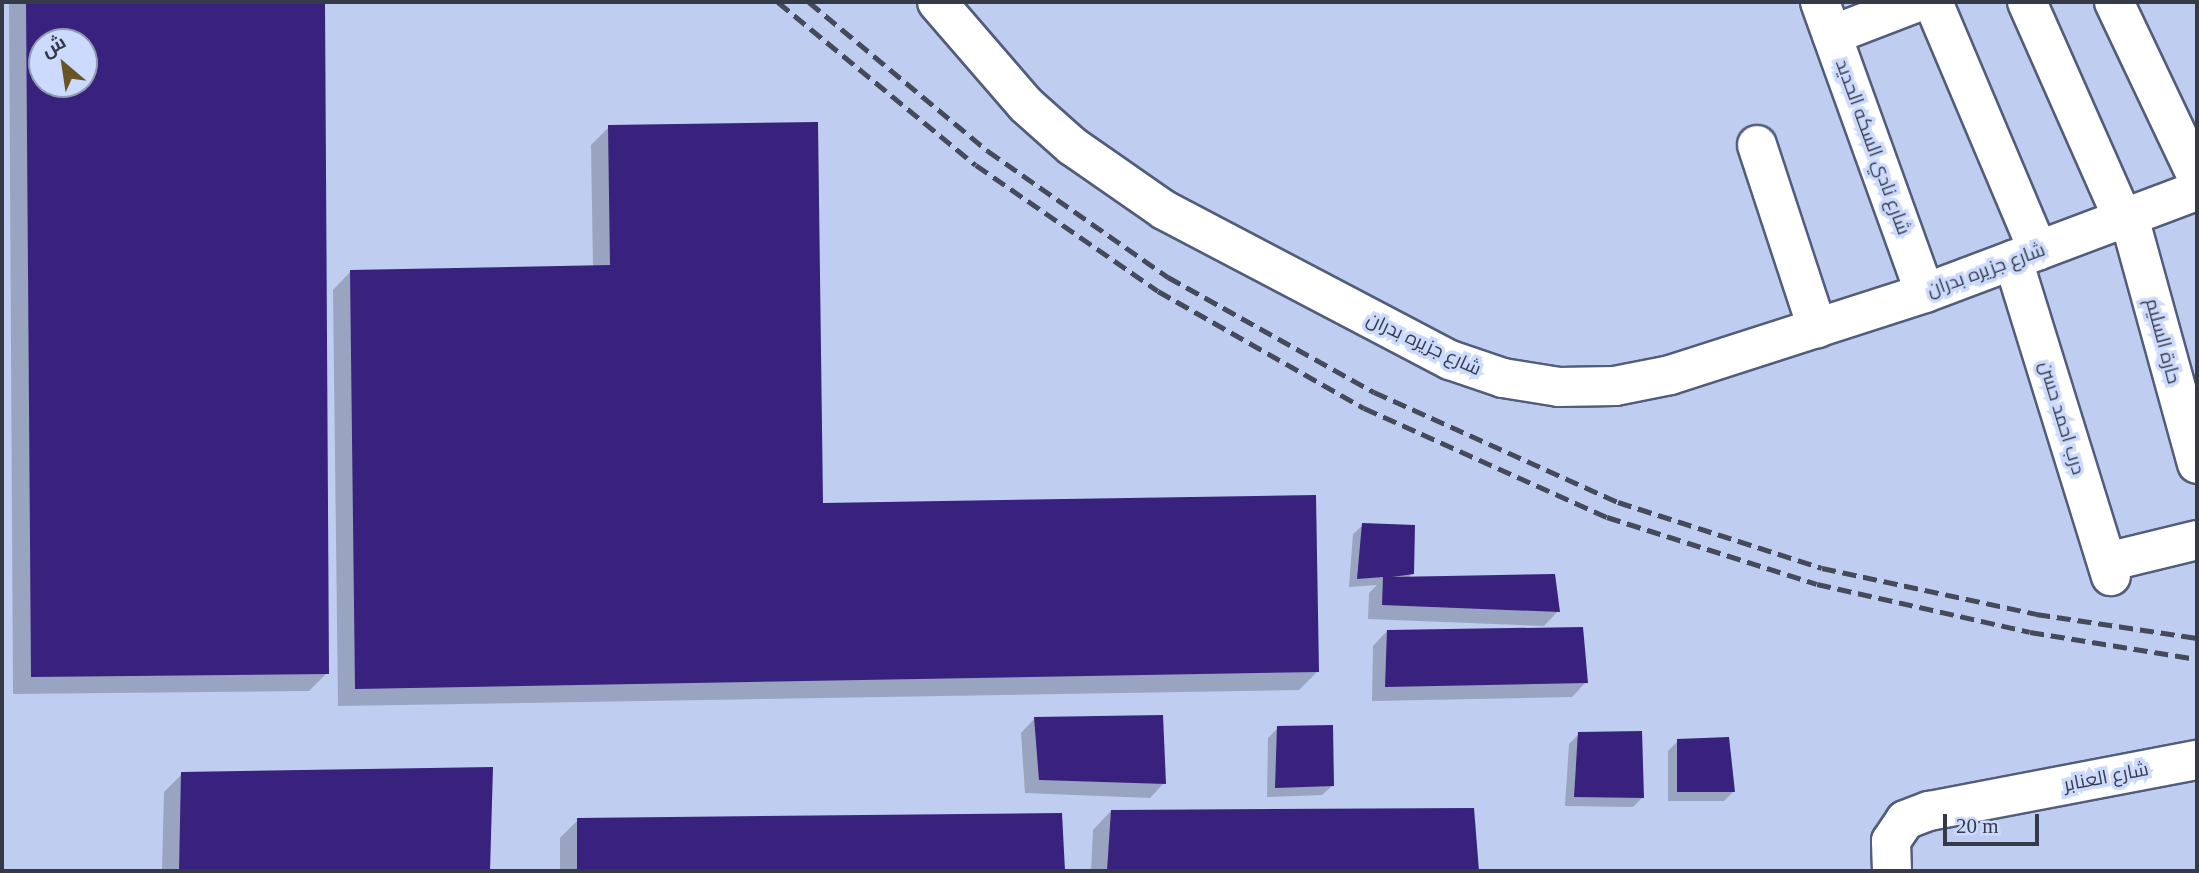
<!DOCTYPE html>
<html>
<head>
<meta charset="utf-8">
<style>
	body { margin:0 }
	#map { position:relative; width:2199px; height:873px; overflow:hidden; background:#bfcdf0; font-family:"Times New Roman",Cairo,serif }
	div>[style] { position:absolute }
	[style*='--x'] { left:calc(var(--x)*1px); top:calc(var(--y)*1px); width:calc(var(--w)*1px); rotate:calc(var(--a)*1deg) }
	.shadow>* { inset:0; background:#0003 }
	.building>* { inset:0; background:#39227e }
	.roads { filter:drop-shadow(2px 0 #515d7b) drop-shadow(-2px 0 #515d7b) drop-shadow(0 2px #515d7b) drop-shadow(0 -2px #515d7b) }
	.minor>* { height:38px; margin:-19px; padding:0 19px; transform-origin:19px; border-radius:19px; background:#fff }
	.rail>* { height:5px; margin-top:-2.5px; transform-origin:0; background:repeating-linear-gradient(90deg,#444a5a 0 14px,transparent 0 21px) }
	span { translate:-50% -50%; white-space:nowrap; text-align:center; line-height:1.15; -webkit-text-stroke:7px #ccdafd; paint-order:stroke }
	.street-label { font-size:19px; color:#353a48 }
	.frame { position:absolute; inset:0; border:4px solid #353a48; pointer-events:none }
	.north { position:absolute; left:28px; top:28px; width:70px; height:70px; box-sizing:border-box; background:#ccdafd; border:2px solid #909ab5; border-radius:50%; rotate:331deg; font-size:19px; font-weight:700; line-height:28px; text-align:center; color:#353a48 }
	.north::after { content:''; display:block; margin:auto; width:24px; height:32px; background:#685523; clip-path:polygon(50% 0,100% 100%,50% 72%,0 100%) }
	.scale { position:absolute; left:1943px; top:814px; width:96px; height:32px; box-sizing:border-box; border:4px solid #353a48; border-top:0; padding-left:9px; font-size:21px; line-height:24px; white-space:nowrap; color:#353a48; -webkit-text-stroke:5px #ccdafd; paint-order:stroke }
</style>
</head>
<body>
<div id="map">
	<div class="shadow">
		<i style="clip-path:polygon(evenodd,9px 2px,323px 2px,327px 673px,309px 691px,13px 694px,9px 2px,42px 42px,84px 42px,84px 84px,42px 84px,42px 42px)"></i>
		<i style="clip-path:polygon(609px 127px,821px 505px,1317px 672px,1299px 690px,338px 706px,333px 290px,351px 271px,593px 267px,591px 145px)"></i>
		<i style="clip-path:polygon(1363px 525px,1412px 573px,1408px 578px,1558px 611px,1544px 626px,1368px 619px,1369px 593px,1377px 585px,1349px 587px,1353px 534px)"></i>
		<i style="clip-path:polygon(1387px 631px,1586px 682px,1572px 697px,1372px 701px,1373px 646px)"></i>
		<i style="clip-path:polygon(1035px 718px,1164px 783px,1150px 798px,1025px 793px,1021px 733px)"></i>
		<i style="clip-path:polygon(1278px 728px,1332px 786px,1322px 795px,1267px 797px,1268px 738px)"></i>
		<i style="clip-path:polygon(1579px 734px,1643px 797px,1633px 807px,1565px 806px,1569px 744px)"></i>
		<i style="clip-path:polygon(1678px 741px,1734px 791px,1724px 801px,1668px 801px,1668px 751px)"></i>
		<i style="clip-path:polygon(491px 769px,488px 871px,162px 871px,164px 792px,182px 774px)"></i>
		<i style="clip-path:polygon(1472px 810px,1478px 871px,1091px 871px,1093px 830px,1111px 811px)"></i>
		<i style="clip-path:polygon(1060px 815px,1063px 871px,560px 871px,560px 838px,578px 820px)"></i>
	</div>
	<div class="building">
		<i style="clip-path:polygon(evenodd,26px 2px,325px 2px,329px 674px,31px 677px,26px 2px,42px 42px,84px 42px,84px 84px,42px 84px,42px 42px)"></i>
		<i style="clip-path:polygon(818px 122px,823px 503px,1316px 495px,1319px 672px,355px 689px,350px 270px,610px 265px,608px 125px)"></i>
		<i style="clip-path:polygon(1362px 523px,1415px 525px,1414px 574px,1392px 577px,1555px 574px,1560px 612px,1382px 605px,1383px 577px,1357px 579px)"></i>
		<i style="clip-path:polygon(1583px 627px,1588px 683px,1385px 687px,1387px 630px)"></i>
		<i style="clip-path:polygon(1163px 715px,1166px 784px,1039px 780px,1034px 717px)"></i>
		<i style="clip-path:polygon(1333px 725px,1334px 786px,1275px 788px,1277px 726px)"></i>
		<i style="clip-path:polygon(1642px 731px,1644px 798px,1574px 797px,1578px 732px)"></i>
		<i style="clip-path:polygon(1729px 737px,1735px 792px,1677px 792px,1677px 739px)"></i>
		<i style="clip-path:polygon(493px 767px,490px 871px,179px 871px,181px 772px)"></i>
		<i style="clip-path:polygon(1474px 808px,1479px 871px,1107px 871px,1111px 810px)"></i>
		<i style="clip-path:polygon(1062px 813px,1065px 871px,577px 871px,577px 818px)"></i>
	</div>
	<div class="roads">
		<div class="minor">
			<i style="--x:937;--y:2;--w:136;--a:49.2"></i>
			<i style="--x:1026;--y:105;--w:62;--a:41.7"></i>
			<i style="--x:1072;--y:146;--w:112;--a:34.8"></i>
			<i style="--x:1164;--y:210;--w:323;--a:27.7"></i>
			<i style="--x:1450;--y:360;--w:56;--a:18.8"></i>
			<i style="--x:1503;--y:378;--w:57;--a:9.1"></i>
			<i style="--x:1559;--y:387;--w:56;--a:-1"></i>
			<i style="--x:1615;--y:386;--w:56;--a:-11.3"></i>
			<i style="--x:1670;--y:375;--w:268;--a:-17.8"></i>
			<i style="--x:1925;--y:293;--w:290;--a:-20.6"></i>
			<i style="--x:1820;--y:2;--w:309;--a:70.2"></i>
			<i style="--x:1933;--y:2;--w:270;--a:67.1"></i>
			<i style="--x:2027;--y:2;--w:237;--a:66.1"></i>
			<i style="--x:2114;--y:2;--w:194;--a:64.6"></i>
			<i style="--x:1832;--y:35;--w:92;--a:-21"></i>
			<i style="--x:1757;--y:145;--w:193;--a:71.8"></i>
			<i style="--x:2129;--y:217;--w:256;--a:74.6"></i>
			<i style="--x:2013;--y:260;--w:331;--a:72.8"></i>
			<i style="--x:2107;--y:562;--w:93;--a:-13.7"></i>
			<i style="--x:1892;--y:871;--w:30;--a:-92"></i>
			<i style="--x:1891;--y:841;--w:25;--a:-56"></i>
			<i style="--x:1905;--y:820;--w:26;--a:-21"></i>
			<i style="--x:1929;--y:811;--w:273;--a:-10.8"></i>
		</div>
	</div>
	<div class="rail">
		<i style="--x:778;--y:2;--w:256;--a:39.5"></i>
		<i style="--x:976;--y:165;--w:221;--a:34.7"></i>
		<i style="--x:1158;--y:291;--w:237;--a:29.6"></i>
		<i style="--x:1364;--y:408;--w:266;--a:24.2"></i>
		<i style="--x:1607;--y:517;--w:220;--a:17.7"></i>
		<i style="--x:1817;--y:584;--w:218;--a:12.7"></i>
		<i style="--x:2030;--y:632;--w:169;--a:9.2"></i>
		<i style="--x:809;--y:2;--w:233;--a:39.8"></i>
		<i style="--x:988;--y:151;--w:220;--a:35"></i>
		<i style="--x:1168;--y:277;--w:236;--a:29.2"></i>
		<i style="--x:1374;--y:392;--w:268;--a:24.3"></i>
		<i style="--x:1618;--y:502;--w:214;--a:17.9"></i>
		<i style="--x:1822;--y:568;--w:219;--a:12.1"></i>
		<i style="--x:2036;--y:614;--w:163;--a:8.5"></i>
	</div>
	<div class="street-label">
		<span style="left:1873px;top:147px;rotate:70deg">شارع نادي السكه الحديد</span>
		<span style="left:1986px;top:270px;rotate:-20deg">شارع جزيره بدران</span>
		<span style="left:2163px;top:341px;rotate:75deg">حارة السليم</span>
		<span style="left:1424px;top:344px;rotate:25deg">شارع جزيره بدران</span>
		<span style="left:2062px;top:418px;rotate:73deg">درب احمد حسن</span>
		<span style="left:2106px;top:777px;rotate:-11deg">شارع العنابر</span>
	</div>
	<div class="frame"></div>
	<div class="north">ش</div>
	<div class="scale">20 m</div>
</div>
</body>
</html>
